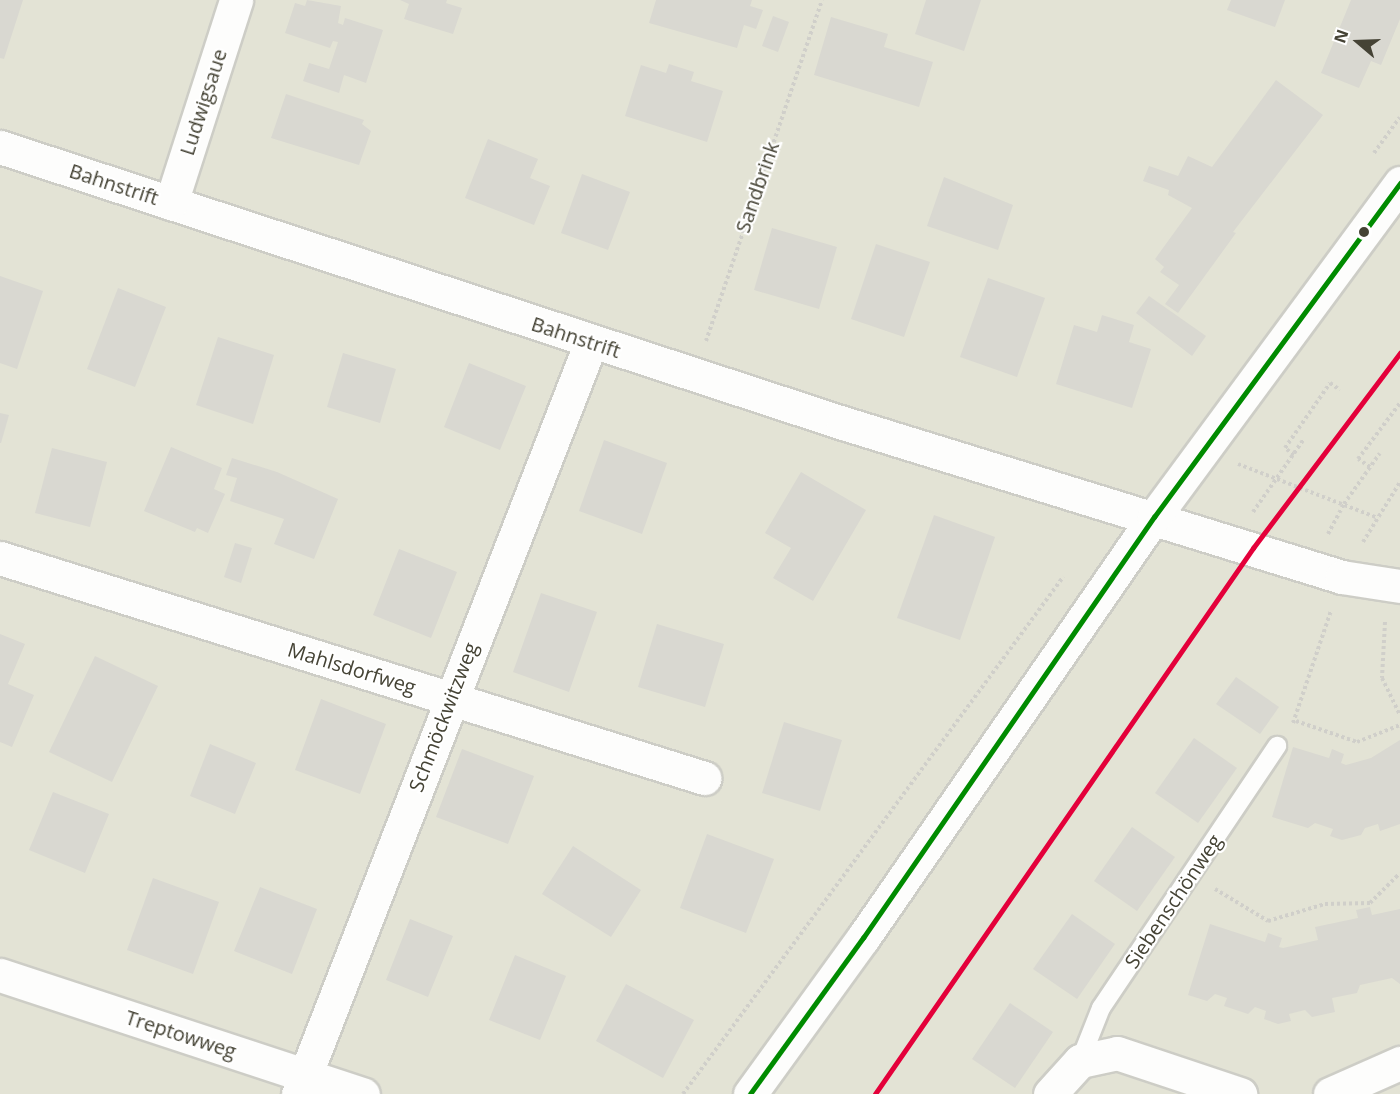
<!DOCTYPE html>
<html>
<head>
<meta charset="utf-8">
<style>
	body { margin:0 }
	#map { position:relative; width:1400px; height:1094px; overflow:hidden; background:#efefe8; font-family:"Open Sans",sans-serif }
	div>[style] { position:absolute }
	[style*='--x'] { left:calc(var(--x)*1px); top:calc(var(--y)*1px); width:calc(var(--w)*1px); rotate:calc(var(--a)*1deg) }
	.residential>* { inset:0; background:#e3e3d5 }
	.building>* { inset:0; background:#d9d8d1 }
	.path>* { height:4px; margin-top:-2px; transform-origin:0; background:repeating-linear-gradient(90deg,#d0cfca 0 3px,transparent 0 6px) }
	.roads { filter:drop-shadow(2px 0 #cdcdc6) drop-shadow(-2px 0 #cdcdc6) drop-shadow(0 2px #cdcdc6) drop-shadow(0 -2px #cdcdc6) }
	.service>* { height:18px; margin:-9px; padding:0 9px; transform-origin:9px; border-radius:9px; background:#fdfdfc }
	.minor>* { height:33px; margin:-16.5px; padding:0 16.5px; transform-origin:16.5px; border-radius:16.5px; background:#fdfdfc }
	.tertiary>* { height:33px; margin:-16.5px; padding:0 16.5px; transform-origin:16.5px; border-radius:16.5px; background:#fdfdfc }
	.bus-1>* { height:4.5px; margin:-2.25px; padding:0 2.25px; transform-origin:2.25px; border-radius:2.25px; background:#008b00 }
	.tram-1>* { height:4.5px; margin:-2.25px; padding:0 2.25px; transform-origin:2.25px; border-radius:2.25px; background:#e4003a }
	.dots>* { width:16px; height:16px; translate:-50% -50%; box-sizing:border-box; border:3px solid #fff; border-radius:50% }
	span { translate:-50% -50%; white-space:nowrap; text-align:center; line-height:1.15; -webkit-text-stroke:4.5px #fff; paint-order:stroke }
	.street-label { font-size:20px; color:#454335 }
	.north { position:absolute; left:1328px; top:12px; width:60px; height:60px; -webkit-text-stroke:4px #fff; paint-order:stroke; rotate:289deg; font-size:16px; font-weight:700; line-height:24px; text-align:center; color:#454335 }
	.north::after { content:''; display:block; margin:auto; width:21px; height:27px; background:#454335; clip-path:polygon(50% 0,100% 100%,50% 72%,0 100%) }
</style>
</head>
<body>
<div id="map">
	<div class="residential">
		<i style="clip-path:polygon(0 0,1400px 0,1400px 1094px,0 1094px)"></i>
	</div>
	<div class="building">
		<i style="clip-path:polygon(0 0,23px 0,4px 59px,0 58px)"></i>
		<i style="clip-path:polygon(307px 0,341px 6px,338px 23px,343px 25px,345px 18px,383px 30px,366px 83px,344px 75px,339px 93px,303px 81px,309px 63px,329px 69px,338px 42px,333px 41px,330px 48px,285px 33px,295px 3px,305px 6px)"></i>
		<i style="clip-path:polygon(400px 0,447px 0,446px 3px,462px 8px,453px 34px,404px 19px,409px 4px)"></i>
		<i style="clip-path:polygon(656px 0,752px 0,750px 6px,763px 10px,756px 29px,744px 25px,737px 48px,649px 23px)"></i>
		<i style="clip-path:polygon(926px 0,981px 0,964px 51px,915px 34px)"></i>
		<i style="clip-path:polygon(1231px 0,1285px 0,1275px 27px,1227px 10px)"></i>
		<i style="clip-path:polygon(1351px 0,1400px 0,1400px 19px,1381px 65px,1371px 61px,1359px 88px,1321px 73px)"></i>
		<i style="clip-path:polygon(773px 16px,789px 22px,778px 52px,762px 46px)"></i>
		<i style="clip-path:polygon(831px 17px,888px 34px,884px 47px,933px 62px,919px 107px,814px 75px)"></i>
		<i style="clip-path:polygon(669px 64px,694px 72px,691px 81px,723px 91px,707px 142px,625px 116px,641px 65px,666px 73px)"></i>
		<i style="clip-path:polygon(1276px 80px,1323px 115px,1233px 232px,1236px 233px,1178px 313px,1165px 304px,1179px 285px,1160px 272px,1164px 267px,1155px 259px,1192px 208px,1168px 195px,1169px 190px,1143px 181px,1149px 166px,1178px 176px,1188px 156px,1212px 167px)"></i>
		<i style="clip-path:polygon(286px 94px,364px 120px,362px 124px,371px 131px,359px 165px,271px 138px)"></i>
		<i style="clip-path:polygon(488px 139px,538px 159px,530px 178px,550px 186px,534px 225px,465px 198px)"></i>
		<i style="clip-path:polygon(582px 174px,630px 192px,608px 250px,561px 233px)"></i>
		<i style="clip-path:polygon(944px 177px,1013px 205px,998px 250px,927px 226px)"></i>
		<i style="clip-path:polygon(772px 228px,837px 247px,819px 309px,754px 290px)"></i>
		<i style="clip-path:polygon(876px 244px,930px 262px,904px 337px,851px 319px)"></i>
		<i style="clip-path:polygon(0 276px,43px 291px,17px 369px,0 363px)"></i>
		<i style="clip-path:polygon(988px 278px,1045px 298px,1017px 377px,960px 357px)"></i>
		<i style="clip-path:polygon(118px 288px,166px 307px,135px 387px,87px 369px)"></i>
		<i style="clip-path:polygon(1149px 296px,1206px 336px,1192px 356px,1136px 313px)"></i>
		<i style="clip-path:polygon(1102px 315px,1134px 325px,1129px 342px,1151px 349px,1132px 408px,1056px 384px,1074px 325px,1097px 332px)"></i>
		<i style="clip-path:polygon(218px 337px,274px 355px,253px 424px,196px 405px)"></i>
		<i style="clip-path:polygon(343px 353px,396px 369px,380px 423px,327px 407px)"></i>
		<i style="clip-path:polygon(469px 363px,526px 386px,500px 450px,444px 427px)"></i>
		<i style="clip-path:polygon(0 413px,9px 415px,1px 443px,0 443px)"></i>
		<i style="clip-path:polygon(604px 440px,667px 463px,642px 534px,579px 511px)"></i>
		<i style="clip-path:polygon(171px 447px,222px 468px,214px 489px,225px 494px,208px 533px,197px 528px,195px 532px,144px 511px)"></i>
		<i style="clip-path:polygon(52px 448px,107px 462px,90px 527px,35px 513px)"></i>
		<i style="clip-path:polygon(232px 458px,277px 472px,338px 499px,314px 559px,274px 544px,284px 519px,230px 501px,237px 478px,226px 475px)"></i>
		<i style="clip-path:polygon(801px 472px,866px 510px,813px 601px,773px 578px,791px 548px,765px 533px)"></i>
		<i style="clip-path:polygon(934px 515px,995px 537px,960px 640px,897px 618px)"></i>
		<i style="clip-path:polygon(235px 543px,252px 548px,241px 583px,224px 577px)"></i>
		<i style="clip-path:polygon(399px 549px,457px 572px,431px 638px,373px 615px)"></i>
		<i style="clip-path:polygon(541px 593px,597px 612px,569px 692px,513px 672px)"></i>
		<i style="clip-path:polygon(657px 624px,724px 644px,705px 707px,638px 687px)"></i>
		<i style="clip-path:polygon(0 634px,25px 644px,8px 684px,34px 695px,12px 747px,0 742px)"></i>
		<i style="clip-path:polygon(95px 656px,158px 686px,112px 782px,49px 752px)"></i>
		<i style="clip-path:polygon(1236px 677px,1279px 707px,1260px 734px,1216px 704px)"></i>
		<i style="clip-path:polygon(321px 699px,386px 724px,360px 794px,295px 770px)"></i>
		<i style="clip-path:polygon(784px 722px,842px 740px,820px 811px,762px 793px)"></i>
		<i style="clip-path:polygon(1194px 738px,1237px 768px,1198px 823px,1155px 793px)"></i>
		<i style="clip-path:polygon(1400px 740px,1400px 824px,1380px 831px,1378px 824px,1365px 828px,1361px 835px,1342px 840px,1330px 836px,1333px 829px,1315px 823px,1308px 828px,1272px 817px,1293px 747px,1329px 758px,1332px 749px,1344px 754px,1341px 763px,1346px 765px,1371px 758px)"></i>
		<i style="clip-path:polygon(210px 744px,256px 763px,235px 814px,190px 796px)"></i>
		<i style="clip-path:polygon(462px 749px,534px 776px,508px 844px,436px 817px)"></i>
		<i style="clip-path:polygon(53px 792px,109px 814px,85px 873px,29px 850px)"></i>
		<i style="clip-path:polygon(1132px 827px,1175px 857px,1137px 911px,1094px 881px)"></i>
		<i style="clip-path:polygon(707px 834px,774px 859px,746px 933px,680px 908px)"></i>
		<i style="clip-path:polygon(573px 846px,641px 890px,611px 937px,542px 894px)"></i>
		<i style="clip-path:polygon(153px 878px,219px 902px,193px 974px,127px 950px)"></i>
		<i style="clip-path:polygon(260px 887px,317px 909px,292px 974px,234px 951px)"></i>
		<i style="clip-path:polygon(1370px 907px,1372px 915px,1400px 909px,1400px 984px,1392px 978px,1360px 985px,1357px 993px,1332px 998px,1335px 1012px,1312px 1017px,1305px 1010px,1289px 1014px,1291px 1021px,1278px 1024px,1264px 1019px,1266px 1011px,1255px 1007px,1248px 1014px,1224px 1006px,1227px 998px,1215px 994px,1207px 1001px,1188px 995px,1210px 924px,1265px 942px,1268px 933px,1282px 938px,1279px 947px,1283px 948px,1318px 940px,1315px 927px,1358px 918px,1356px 910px)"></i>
		<i style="clip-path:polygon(1072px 914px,1115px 944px,1077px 999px,1033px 969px)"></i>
		<i style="clip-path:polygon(410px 919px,453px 936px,428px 997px,386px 980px)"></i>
		<i style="clip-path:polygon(515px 955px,566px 976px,540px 1040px,489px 1020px)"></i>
		<i style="clip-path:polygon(626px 984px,694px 1020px,663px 1078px,596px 1041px)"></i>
		<i style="clip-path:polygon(1010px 1003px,1053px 1032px,1015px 1088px,972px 1059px)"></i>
	</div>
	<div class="path">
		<i style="--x:1374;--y:153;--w:44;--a:-54.2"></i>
		<i style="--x:706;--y:341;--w:360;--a:-71.2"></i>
		<i style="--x:1294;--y:455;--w:11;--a:-142"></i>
		<i style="--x:1285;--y:448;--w:79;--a:-55.3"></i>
		<i style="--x:1330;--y:383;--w:12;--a:35"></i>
		<i style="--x:1238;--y:464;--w:150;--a:21.1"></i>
		<i style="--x:1370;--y:467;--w:14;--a:-146"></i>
		<i style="--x:1358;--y:459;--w:70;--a:-53.1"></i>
		<i style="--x:1253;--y:512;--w:89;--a:-55.1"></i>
		<i style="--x:1328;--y:534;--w:34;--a:-62"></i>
		<i style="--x:1344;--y:504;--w:62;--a:-54.8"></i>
		<i style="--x:1363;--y:542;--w:70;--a:-58.3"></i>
		<i style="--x:1385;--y:622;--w:56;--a:93.1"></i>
		<i style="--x:1382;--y:678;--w:41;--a:64.1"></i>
		<i style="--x:1296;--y:721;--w:65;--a:19"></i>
		<i style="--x:1357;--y:742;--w:46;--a:-21.6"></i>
		<i style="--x:1293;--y:723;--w:118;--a:-71.3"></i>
		<i style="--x:1215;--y:889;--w:62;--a:31.1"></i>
		<i style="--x:1268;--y:921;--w:59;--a:-16.6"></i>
		<i style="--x:1325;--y:904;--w:45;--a:-1.3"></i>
		<i style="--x:1370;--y:903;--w:42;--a:-45"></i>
		<i style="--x:683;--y:1094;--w:642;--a:-53.68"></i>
	</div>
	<div class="roads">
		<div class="service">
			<i style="--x:1080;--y:1061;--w:57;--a:-68.4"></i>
			<i style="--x:1101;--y:1008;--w:316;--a:-56.1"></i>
		</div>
		<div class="minor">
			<i style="--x:0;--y:147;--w:887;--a:18.13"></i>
			<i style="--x:843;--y:423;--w:522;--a:17.15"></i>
			<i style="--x:1342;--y:577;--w:59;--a:8.8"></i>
			<i style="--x:171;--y:203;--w:213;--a:-72.2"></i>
			<i style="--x:0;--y:558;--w:738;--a:17.35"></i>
			<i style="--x:0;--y:975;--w:382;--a:18.2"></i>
			<i style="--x:298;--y:1094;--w:807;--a:-68.71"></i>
			<i style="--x:1050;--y:1094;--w:45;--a:-47.7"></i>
			<i style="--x:1080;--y:1061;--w:38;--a:-12"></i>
			<i style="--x:1117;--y:1053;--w:130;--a:18.4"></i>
			<i style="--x:1330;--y:1094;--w:77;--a:-23.9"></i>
		</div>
		<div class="tertiary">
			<i style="--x:750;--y:1094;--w:193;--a:-54.1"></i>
			<i style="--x:863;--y:938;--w:512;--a:-55.35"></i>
			<i style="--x:1154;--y:517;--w:415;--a:-53.6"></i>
		</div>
	</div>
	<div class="bus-1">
		<i style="--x:750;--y:1094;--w:193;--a:-54.1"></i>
		<i style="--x:863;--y:938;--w:512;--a:-55.35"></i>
		<i style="--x:1154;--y:517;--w:415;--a:-53.6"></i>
	</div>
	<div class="tram-1">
		<i style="--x:875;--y:1094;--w:664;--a:-55.3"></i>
		<i style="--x:1253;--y:548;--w:244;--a:-53"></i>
	</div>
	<div class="dots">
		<i style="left:1364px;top:232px;background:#454335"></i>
	</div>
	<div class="street-label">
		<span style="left:203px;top:102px;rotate:-72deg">Ludwigsaue</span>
		<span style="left:114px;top:184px;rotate:18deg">Bahnstrift</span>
		<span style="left:757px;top:187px;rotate:-71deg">Sandbrink</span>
		<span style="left:576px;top:337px;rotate:18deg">Bahnstrift</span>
		<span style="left:352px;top:668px;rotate:17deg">Mahlsdorfweg</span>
		<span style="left:443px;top:717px;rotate:-69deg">Schmöckwitzweg</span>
		<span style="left:1173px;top:901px;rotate:-56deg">Siebenschönweg</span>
		<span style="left:181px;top:1034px;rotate:18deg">Treptowweg</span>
	</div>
	<div class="north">N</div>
</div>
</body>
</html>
